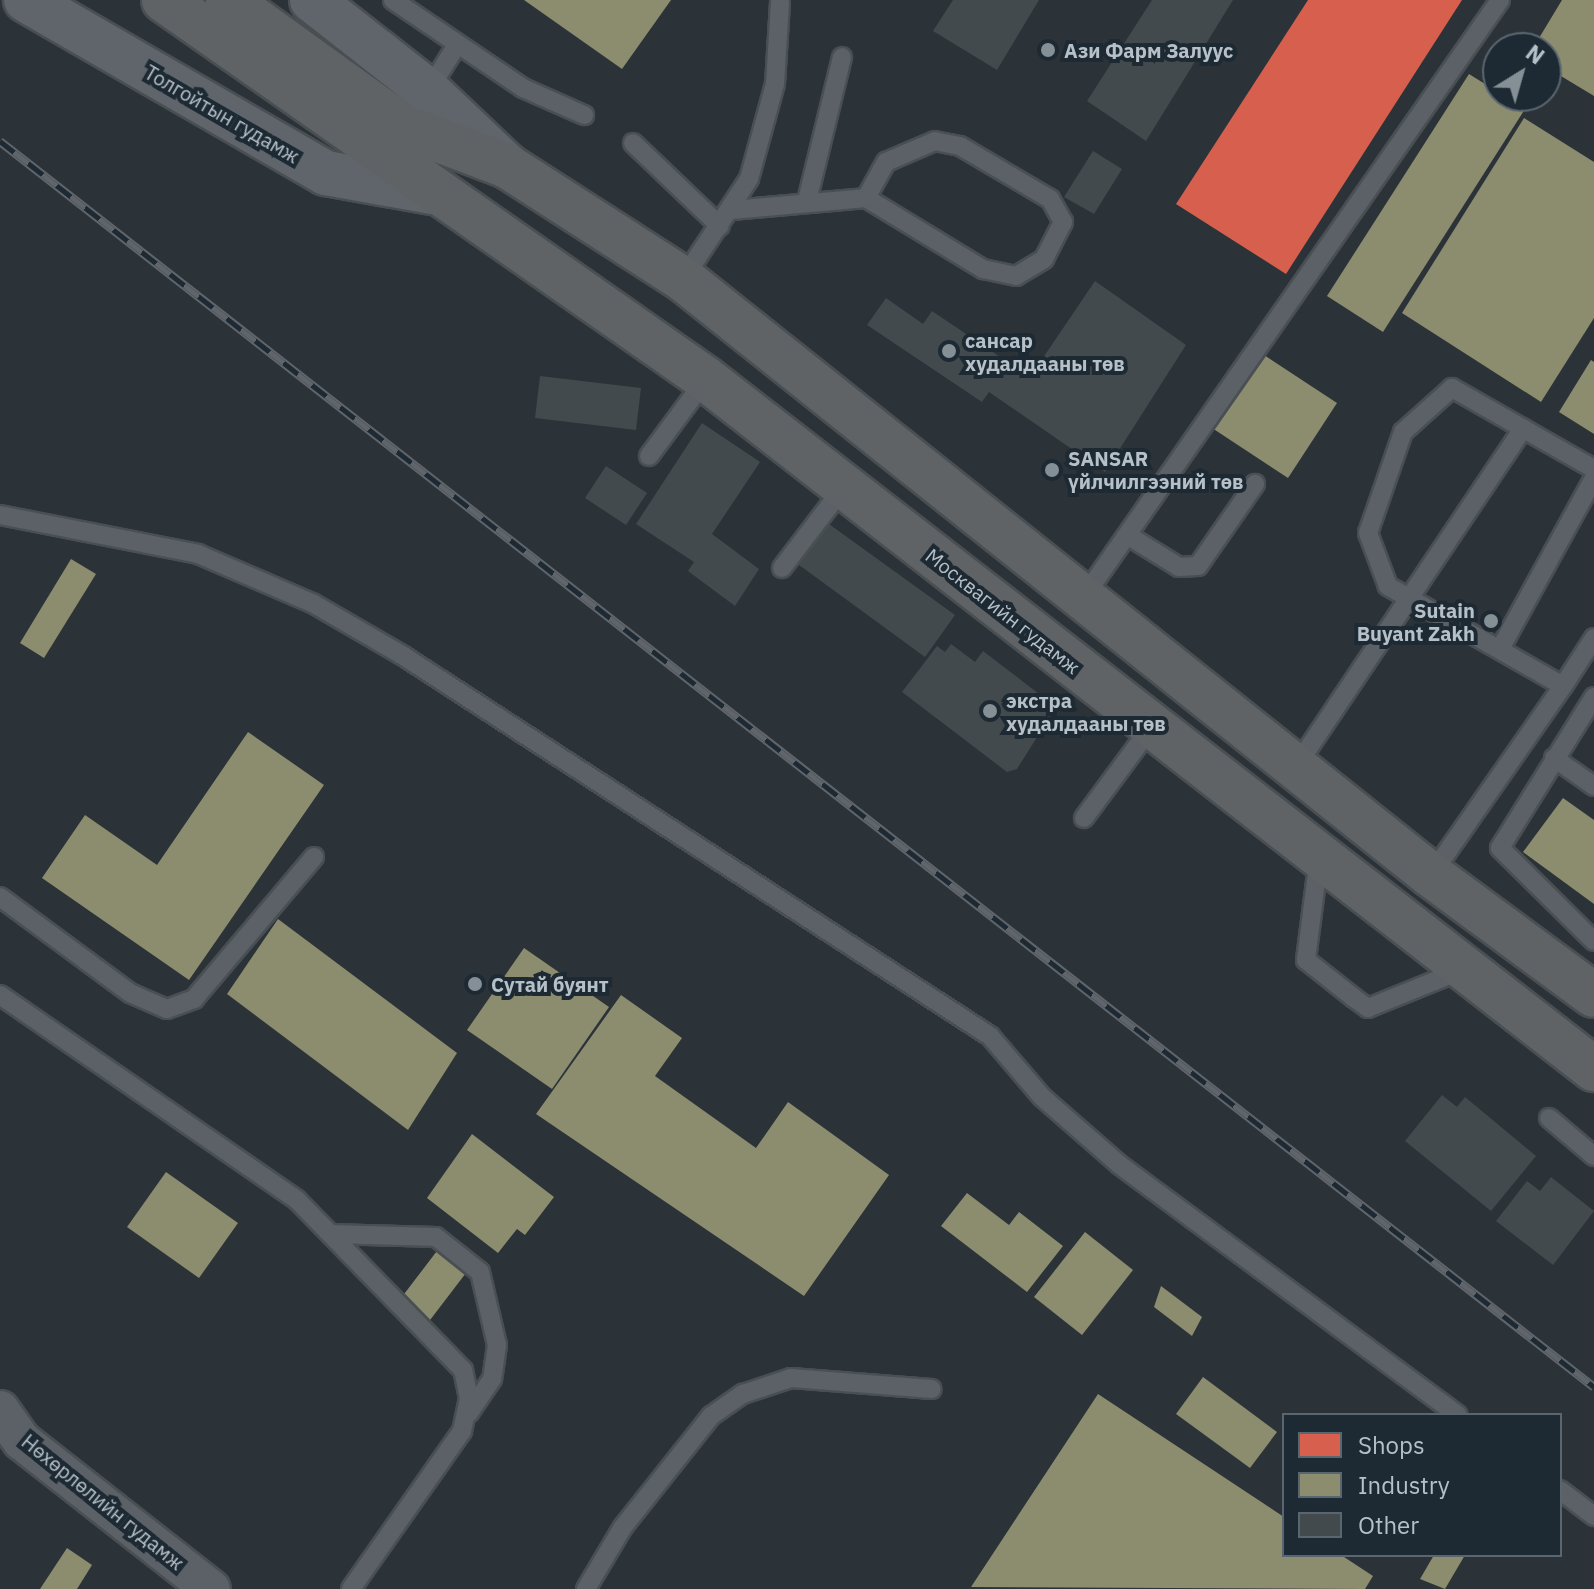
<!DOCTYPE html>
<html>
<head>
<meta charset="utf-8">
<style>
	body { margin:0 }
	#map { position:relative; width:1594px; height:1589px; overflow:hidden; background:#2b3338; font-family:"IBM Plex Sans",sans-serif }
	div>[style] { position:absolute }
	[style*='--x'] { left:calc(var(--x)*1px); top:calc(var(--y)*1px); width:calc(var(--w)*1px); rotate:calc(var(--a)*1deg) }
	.shops>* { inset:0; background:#d6604d }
	.industry>* { inset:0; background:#8c8c6e }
	.building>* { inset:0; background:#434a4e }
	.roads { filter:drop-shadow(2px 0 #494f53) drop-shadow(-2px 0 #494f53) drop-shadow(0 2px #494f53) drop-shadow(0 -2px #494f53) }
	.lane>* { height:18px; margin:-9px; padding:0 9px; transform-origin:9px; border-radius:9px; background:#5b6166 }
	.street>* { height:38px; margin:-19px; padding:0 19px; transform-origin:19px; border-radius:19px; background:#5b6166 }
	.secondary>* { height:44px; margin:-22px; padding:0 22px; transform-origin:22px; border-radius:22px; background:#5f656b }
	.highway>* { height:44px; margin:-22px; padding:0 22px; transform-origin:22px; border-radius:22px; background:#606366 }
	.rail>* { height:9px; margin-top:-4.5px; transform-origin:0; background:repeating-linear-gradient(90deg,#1e2a33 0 18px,#5f656a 0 36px); box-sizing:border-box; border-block:2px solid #5f656a }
	.dots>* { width:22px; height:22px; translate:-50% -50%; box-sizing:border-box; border:4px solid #1e2a33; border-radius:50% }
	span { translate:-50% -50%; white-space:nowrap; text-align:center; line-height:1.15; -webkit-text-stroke:8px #1e2a33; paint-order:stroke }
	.poi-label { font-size:20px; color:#b5c0c9; font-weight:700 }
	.left { translate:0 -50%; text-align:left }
	.right { translate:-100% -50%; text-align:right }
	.street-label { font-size:20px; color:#b5c0c9 }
	.legend { position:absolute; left:1282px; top:1413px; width:280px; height:144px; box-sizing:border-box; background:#1e2a33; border:2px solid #5a666f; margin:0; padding:10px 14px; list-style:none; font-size:24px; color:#b5c0c9 }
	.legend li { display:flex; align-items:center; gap:16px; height:40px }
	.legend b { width:40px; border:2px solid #5a666f }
	.north { position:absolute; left:1482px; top:32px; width:80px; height:80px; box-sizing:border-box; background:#1e2a33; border:2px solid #5a666f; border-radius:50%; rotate:37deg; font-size:22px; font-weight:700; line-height:32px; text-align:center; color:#b5c0c9 }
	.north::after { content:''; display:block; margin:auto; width:28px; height:36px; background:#858f96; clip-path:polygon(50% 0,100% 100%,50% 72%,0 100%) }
</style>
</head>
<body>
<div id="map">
	<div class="shops">
		<i style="clip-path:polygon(1308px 0,1462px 0,1286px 274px,1176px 204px)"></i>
	</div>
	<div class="industry">
		<i style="clip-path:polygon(524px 0,671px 0,622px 69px)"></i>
		<i style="clip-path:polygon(1562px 0,1594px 0,1594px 96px,1546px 67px,1546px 48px,1533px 48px)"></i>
		<i style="clip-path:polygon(1469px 74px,1525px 109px,1383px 332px,1327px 296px)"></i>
		<i style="clip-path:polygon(1524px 118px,1594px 162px,1594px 318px,1541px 402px,1402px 313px)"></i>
		<i style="clip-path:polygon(1258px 351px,1337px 403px,1288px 478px,1209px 426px)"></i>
		<i style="clip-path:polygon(1591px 360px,1594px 362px,1594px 434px,1559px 412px)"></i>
		<i style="clip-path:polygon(71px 559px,96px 574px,44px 658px,20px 643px)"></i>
		<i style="clip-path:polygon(248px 732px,324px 785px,189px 980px,42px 878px,85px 815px,157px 865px)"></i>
		<i style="clip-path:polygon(1563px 798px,1594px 820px,1594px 904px,1523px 852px)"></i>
		<i style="clip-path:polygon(278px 919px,457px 1053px,408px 1130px,227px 994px)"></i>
		<i style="clip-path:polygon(524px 948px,609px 1007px,552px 1089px,467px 1030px)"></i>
		<i style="clip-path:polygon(621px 995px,682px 1038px,655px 1076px,756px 1148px,788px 1102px,889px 1175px,804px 1296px,536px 1114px)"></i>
		<i style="clip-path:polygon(472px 1134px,554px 1197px,525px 1235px,517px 1229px,498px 1253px,427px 1198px)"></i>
		<i style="clip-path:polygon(166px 1172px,238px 1223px,199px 1278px,127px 1227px)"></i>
		<i style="clip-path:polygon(967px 1193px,1009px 1225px,1019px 1212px,1063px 1246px,1027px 1292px,941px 1226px)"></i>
		<i style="clip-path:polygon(1085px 1232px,1133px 1270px,1082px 1335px,1034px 1297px)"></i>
		<i style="clip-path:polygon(440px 1247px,469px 1269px,427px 1324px,398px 1302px)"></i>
		<i style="clip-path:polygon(1161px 1286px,1202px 1317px,1192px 1336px,1154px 1307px)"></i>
		<i style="clip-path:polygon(1203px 1377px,1277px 1432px,1250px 1468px,1176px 1414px)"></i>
		<i style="clip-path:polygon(1098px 1394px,1284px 1517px,1284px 1555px,1341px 1555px,1373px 1576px,1365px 1589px,971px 1587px)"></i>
		<i style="clip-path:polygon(67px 1548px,92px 1565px,77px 1589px,40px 1589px)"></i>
		<i style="clip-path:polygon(1434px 1555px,1465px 1555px,1445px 1589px,1420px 1579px)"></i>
	</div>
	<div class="building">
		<i style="clip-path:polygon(953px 0,1039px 0,997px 70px,933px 31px)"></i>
		<i style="clip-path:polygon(1152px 0,1233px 0,1146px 141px,1087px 101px)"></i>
		<i style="clip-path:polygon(1093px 151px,1122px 169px,1094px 214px,1064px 197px)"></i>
		<i style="clip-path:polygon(1095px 281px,1186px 345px,1105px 472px,989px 392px,982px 402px,867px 325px,886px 298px,923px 324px,932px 311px,1030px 377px)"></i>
		<i style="clip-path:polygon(540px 376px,641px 388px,636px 430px,535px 418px)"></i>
		<i style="clip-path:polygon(702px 423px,760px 462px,712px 534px,759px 569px,735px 606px,688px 571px,694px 562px,636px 524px)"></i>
		<i style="clip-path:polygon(606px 466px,647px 493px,626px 525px,585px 498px)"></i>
		<i style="clip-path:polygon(829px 524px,955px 615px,925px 657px,799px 565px)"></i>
		<i style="clip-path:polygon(951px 644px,975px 662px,983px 651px,1056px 707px,1017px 769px,1007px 772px,902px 692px,937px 646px,945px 652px)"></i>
		<i style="clip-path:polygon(1442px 1095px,1457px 1107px,1465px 1097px,1536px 1156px,1491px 1211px,1405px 1141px)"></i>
		<i style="clip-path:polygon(1551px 1177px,1594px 1211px,1553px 1265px,1496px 1221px,1527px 1181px,1540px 1191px)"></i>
	</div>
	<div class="roads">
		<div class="lane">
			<i style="--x:393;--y:0;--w:157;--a:34.1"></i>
			<i style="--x:523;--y:88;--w:67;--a:23.9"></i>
			<i style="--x:428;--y:91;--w:54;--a:-57.8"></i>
			<i style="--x:633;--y:143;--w:120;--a:43.7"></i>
			<i style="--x:807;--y:201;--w:148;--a:-76.3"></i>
			<i style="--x:732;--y:210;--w:135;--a:-5.1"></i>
			<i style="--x:866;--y:198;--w:137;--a:31.3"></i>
			<i style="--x:983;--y:269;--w:34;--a:12"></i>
			<i style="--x:1016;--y:276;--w:33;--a:-31"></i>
			<i style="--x:1044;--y:259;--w:42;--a:-62.8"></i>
			<i style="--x:1063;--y:222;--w:26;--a:-119"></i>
			<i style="--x:1050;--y:199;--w:104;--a:-149.5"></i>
			<i style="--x:960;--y:146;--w:25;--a:-169"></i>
			<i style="--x:935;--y:141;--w:53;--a:156.8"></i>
			<i style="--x:886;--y:162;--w:41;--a:119.1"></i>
			<i style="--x:683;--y:279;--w:120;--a:-56.6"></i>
			<i style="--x:749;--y:179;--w:98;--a:-74.7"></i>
			<i style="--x:775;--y:84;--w:82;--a:-86.5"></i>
			<i style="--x:649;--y:456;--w:96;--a:-53.5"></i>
			<i style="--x:0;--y:515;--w:202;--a:11.1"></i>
			<i style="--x:198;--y:554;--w:126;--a:23.3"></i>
			<i style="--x:314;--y:604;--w:102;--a:30.1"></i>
			<i style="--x:402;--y:655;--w:701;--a:32.94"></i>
			<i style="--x:990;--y:1036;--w:80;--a:49.6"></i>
			<i style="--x:1042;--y:1097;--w:103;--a:41.1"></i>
			<i style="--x:1120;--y:1165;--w:420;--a:36.5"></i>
			<i style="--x:1127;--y:535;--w:61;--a:31.6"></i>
			<i style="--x:1179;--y:567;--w:19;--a:-3"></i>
			<i style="--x:1198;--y:566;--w:100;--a:-55.2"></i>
			<i style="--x:782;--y:568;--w:102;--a:-52.6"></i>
			<i style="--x:1083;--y:598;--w:729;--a:-55.11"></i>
			<i style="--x:1500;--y:649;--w:195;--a:-61.2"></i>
			<i style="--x:1563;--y:686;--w:57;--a:-57.1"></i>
			<i style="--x:1594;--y:697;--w:178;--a:121.9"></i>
			<i style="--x:1500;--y:848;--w:132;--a:44.7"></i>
			<i style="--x:1554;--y:758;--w:49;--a:35"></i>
			<i style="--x:1295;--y:768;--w:409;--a:-56.1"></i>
			<i style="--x:1084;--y:818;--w:114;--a:-53.5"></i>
			<i style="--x:1319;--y:858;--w:103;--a:97.3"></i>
			<i style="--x:1306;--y:960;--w:61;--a:38.4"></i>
			<i style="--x:1354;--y:998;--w:17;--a:36"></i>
			<i style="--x:1368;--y:1008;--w:101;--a:-22"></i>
			<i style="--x:1431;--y:875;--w:231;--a:-55.1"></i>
			<i style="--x:1563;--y:686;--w:202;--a:-150.3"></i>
			<i style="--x:1388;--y:586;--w:57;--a:-110.7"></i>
			<i style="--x:1368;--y:533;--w:107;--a:-70.9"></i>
			<i style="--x:1403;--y:432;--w:66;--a:-41.9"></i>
			<i style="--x:1452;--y:388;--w:163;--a:29.7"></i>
			<i style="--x:0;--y:897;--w:162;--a:36.4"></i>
			<i style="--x:130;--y:993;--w:40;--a:23.4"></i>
			<i style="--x:167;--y:1009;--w:29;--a:-20"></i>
			<i style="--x:194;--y:999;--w:186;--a:-49.8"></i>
			<i style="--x:0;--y:995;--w:361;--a:34.6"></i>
			<i style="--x:297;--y:1200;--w:238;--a:45.7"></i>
			<i style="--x:463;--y:1370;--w:29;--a:78"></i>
			<i style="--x:469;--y:1398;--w:34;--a:102"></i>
			<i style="--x:462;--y:1431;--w:193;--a:125.1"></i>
			<i style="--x:1549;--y:1118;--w:59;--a:40.2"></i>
			<i style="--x:331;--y:1234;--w:105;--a:1.6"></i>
			<i style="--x:436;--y:1237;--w:56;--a:38.5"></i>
			<i style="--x:480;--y:1272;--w:75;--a:76.9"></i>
			<i style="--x:497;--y:1345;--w:34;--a:98"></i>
			<i style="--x:492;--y:1379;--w:41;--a:124.1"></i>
			<i style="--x:1560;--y:1490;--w:43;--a:37.4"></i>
			<i style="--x:586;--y:1589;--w:72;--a:-59.2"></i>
			<i style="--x:623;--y:1527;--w:142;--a:-51.6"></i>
			<i style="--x:711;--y:1416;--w:39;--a:-35"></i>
			<i style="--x:743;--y:1394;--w:51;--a:-18.4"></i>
			<i style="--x:791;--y:1378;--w:141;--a:4.5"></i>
		</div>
		<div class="street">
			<i style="--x:0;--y:1410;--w:38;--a:55"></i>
			<i style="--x:22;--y:1441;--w:240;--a:38.1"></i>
		</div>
		<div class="secondary">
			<i style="--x:26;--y:0;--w:346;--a:30"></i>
			<i style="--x:326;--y:173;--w:108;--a:10.2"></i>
			<i style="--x:312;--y:0;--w:147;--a:38.1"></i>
			<i style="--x:428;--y:91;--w:109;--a:43.5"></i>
		</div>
		<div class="highway">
			<i style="--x:164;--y:0;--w:661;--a:34.96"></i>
			<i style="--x:706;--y:379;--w:1125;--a:37.85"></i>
			<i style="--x:228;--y:0;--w:217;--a:35.8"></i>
			<i style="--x:404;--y:127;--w:110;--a:20.7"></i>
			<i style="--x:507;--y:166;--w:209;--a:32.7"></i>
			<i style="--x:683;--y:279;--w:956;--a:38.55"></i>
			<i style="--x:1431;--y:875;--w:202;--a:36.4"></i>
		</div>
	</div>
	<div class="rail">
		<i style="--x:0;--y:141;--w:2023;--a:38.01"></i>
	</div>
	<div class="dots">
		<i style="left:1048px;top:50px;background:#858f96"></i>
		<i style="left:949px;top:351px;background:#858f96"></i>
		<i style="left:1052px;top:470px;background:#858f96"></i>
		<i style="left:1491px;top:621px;background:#858f96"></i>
		<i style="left:990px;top:711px;background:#858f96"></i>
		<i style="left:475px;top:984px;background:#858f96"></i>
	</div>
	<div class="poi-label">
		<span class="left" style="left:1064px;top:50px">Ази Фарм Залуус</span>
		<span class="left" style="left:965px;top:352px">сансар<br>худалдааны төв</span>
		<span class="left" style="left:1068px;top:470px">SANSAR<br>үйлчилгээний төв</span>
		<span class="right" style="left:1475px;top:622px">Sutain<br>Buyant Zakh</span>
		<span class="left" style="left:1006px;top:712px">экстра<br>худалдааны төв</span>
		<span class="left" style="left:491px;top:984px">Сутай буянт</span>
	</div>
	<div class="street-label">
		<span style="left:222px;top:114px;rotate:30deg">Толгойтын гудамж</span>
		<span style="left:1003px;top:611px;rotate:38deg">Москвагийн гудамж</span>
		<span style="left:103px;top:1502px;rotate:39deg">Нөхөрлөлийн гудамж</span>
	</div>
	<ul class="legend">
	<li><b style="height:22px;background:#d6604d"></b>Shops</li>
	<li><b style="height:22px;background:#8c8c6e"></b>Industry</li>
	<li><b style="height:22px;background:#434a4e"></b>Other</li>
	</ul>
	<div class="north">N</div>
</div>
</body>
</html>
